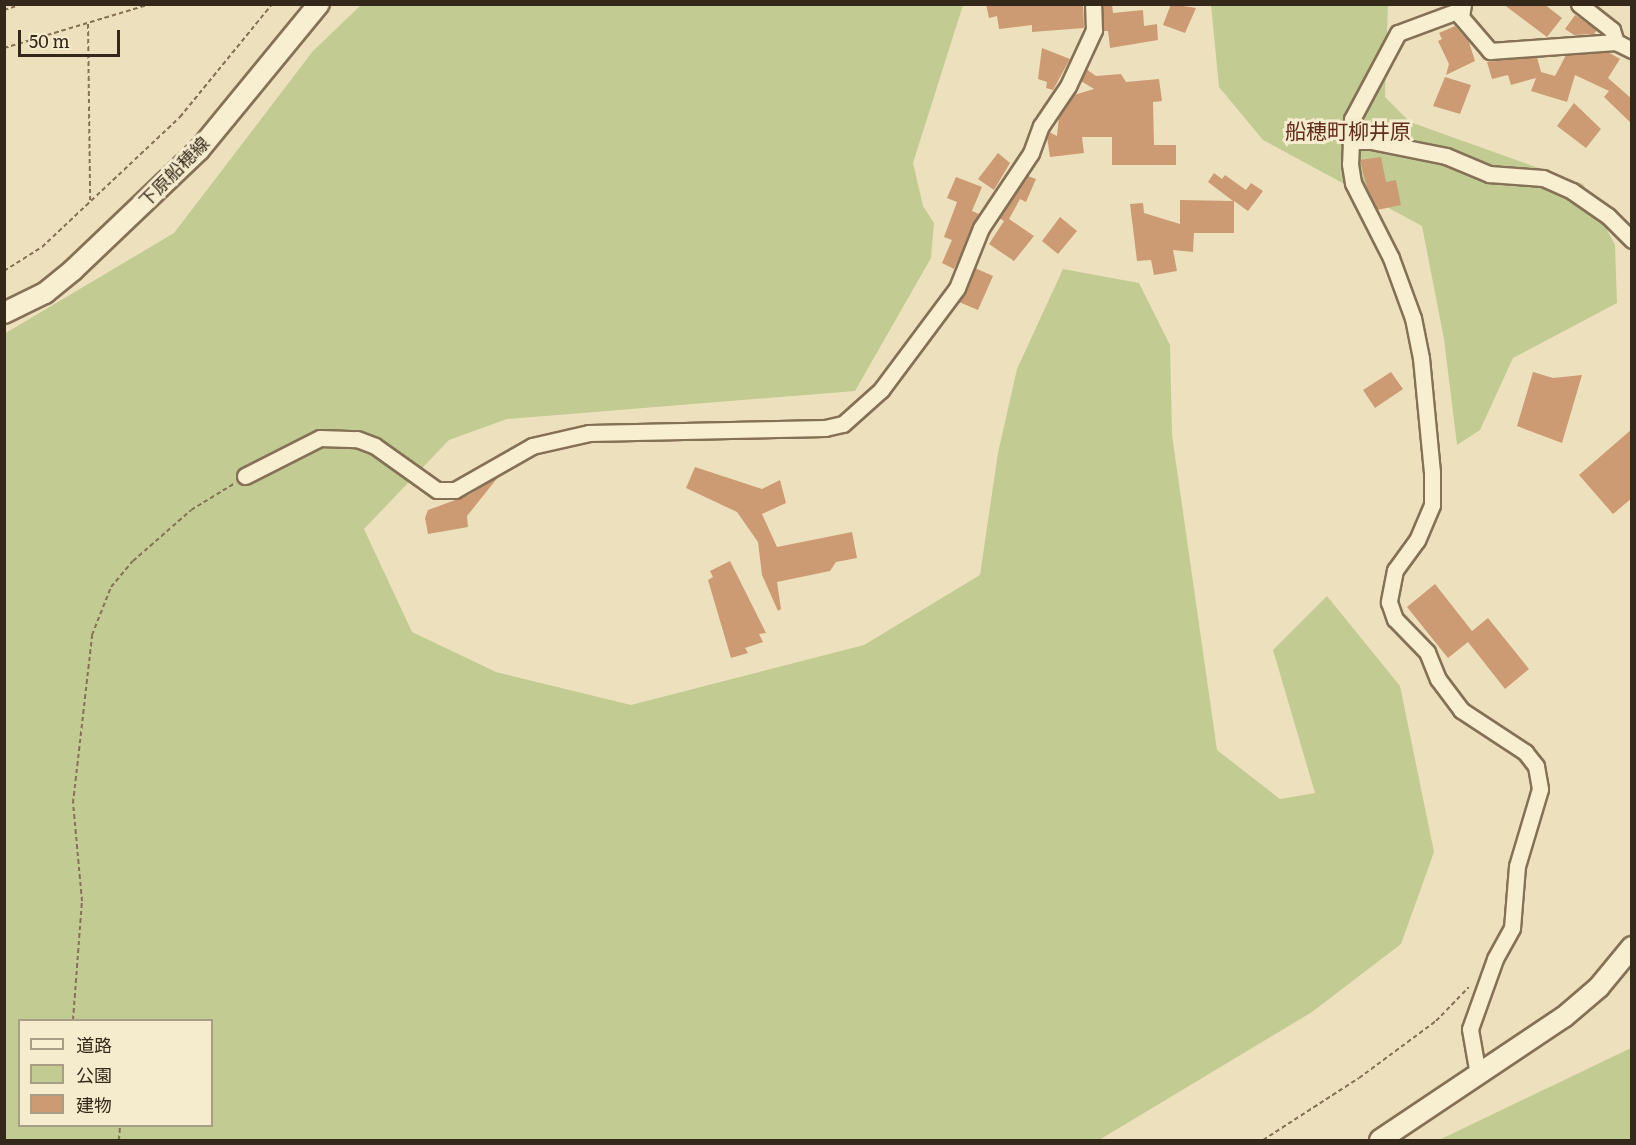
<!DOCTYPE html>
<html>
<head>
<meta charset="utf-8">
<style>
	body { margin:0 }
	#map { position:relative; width:1636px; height:1145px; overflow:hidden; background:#ede1bd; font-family:Literata,"Noto Sans JP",serif }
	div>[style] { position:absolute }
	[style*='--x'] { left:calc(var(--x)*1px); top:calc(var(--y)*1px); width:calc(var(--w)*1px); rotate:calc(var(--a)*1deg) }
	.green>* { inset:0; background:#c2cb92 }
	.building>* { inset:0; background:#cc9b73 }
	.path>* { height:2px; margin-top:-1px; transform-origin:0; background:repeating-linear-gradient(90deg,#857156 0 4.5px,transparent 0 7.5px) }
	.roads { filter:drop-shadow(2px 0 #857156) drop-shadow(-2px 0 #857156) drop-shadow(0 2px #857156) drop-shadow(0 -2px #857156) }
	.street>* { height:15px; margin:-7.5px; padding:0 7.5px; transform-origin:7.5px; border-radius:7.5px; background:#f8eed0 }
	.secondary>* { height:20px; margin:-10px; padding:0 10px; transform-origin:10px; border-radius:10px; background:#f8eed0 }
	span { translate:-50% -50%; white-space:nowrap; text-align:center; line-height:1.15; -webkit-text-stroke:6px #f5ebcd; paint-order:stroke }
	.street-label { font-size:18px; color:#34281b }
	.quarter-label { font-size:21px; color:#612c1b }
	.frame { position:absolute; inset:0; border:6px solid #34281b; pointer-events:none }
	.legend { position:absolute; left:18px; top:1019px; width:195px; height:108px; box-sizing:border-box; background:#f5ebcd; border:2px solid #a89d86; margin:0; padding:8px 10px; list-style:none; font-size:18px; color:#34281b }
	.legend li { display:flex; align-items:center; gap:12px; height:30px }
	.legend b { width:30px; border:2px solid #a89d86 }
	.scale { position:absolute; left:18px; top:30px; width:102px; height:27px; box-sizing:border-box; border:3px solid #34281b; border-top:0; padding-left:8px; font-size:18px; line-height:21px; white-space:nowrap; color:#34281b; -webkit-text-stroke:4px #f5ebcd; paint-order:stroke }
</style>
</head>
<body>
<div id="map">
	<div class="green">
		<i style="clip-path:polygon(evenodd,361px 5px,963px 5px,913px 163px,923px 206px,934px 223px,931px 258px,855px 391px,507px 419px,449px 440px,364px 529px,412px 632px,496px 672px,631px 705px,864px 645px,980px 575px,998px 453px,1017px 369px,1063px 269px,1139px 283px,1170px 345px,1172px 435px,1217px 750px,1280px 799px,1315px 793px,1273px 650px,1327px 596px,1400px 686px,1434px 852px,1401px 944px,1312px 1012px,1099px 1140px,5px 1140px,4px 334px,174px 233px,313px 51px,361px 5px,20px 1020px,212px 1020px,212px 1126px,20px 1126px,20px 1020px)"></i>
		<i style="clip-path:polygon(1211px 5px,1388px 5px,1385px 97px,1410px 122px,1583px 184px,1615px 245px,1617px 303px,1513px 358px,1480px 430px,1457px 445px,1444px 339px,1422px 226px,1263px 140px,1219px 87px)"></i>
		<i style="clip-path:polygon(1631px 1048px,1631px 1140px,1439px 1140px)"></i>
	</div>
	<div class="building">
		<i style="clip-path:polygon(986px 4px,1083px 4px,1084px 28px,1032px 32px,1032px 25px,999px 29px,997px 16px,989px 18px)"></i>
		<i style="clip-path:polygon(1103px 4px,1112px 4px,1113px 13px,1143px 10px,1144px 26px,1157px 24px,1158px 40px,1110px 48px,1108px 31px,1103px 31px)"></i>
		<i style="clip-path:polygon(1171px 4px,1196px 8px,1185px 33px,1163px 25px)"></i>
		<i style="clip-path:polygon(1503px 4px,1544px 4px,1562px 18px,1547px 37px)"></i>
		<i style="clip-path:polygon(1575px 15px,1597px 30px,1594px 34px,1574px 35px,1565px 29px)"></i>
		<i style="clip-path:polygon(1455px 26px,1469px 42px,1475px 61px,1446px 75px,1449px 64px,1438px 41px,1442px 39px,1439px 33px)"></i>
		<i style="clip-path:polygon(1042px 48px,1070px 59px,1053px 90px,1046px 88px,1047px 82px,1038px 79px)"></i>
		<i style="clip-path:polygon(1608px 52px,1620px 59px,1608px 78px,1632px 99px,1632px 124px,1604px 97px,1609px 91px,1575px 75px,1567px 102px,1531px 91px,1536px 78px,1511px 85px,1508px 75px,1492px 79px,1487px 62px,1537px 57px,1541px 72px,1555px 76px,1566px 55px)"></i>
		<i style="clip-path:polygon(1086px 69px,1096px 76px,1121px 74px,1126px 82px,1159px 79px,1162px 101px,1153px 102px,1154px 145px,1176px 145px,1176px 165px,1112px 165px,1112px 137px,1082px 137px,1084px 153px,1050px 157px,1047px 137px,1049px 132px,1057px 136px,1059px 116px,1074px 95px,1094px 89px,1081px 81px)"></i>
		<i style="clip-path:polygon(1445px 77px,1471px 85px,1460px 114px,1433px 106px)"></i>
		<i style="clip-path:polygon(1574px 103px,1601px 129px,1586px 148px,1557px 126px)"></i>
		<i style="clip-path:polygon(998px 153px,1010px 163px,994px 190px,978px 179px)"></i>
		<i style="clip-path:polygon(1381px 157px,1386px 182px,1396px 180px,1401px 205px,1377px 210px,1367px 188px,1360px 160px)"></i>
		<i style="clip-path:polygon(1214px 173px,1222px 179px,1225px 175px,1246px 190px,1251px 183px,1263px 191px,1248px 211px,1234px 201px,1234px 233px,1194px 233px,1193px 252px,1173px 250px,1177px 271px,1154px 275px,1151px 260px,1137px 261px,1130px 204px,1143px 203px,1144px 213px,1180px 224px,1180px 200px,1233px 201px,1208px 182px)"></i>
		<i style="clip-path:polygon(1028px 176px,1036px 179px,1026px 202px,1020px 199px,1009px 219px,1034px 236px,1014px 261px,989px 244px,1004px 221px,999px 218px)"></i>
		<i style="clip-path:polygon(956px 177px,982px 187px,972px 211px,979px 214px,954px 269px,942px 263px,952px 240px,944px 237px,957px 202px,947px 198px)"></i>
		<i style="clip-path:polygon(1060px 217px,1077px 231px,1058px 254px,1042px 241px)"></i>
		<i style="clip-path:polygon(975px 268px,993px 276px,978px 310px,959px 302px)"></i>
		<i style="clip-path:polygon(1391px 372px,1403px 389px,1375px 408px,1363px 390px)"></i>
		<i style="clip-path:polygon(1533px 372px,1553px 378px,1582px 375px,1562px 443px,1517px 426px)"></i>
		<i style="clip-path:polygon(1632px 429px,1632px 498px,1613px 514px,1579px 475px)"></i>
		<i style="clip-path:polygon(695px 467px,762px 489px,780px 480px,786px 503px,762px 514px,777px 547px,852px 532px,857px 558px,836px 562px,830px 571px,777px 582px,781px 609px,778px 611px,762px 575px,758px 542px,737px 512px,686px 488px)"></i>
		<i style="clip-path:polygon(499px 476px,467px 516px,468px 527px,428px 534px,425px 518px,428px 510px,469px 495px)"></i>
		<i style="clip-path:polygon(730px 561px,766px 633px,759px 634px,763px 642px,745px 648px,748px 653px,731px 658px,708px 580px,713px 577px,710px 571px)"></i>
		<i style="clip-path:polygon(1435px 584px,1472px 631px,1488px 618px,1529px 669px,1505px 689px,1468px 642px,1448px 658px,1407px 607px)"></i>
	</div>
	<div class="path">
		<i style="--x:4;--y:10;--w:19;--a:-18"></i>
		<i style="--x:88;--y:24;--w:176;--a:89.3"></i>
		<i style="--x:4;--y:48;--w:153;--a:-16.7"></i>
		<i style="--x:4;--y:271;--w:45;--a:-32.3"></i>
		<i style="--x:42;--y:247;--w:190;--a:-43.3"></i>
		<i style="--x:180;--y:117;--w:146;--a:-50.8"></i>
		<i style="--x:73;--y:1020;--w:119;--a:-85.7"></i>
		<i style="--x:82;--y:901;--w:98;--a:-95.2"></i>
		<i style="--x:73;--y:803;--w:169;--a:-83.5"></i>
		<i style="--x:92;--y:635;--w:52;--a:-68.4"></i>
		<i style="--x:111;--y:587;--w:34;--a:-50"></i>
		<i style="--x:133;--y:561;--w:77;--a:-41.3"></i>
		<i style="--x:191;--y:510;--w:52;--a:-31.5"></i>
		<i style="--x:119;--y:1140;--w:14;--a:-86"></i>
		<i style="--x:1263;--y:1140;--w:114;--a:-32.9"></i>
		<i style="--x:1359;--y:1078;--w:96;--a:-36.5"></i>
		<i style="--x:1436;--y:1021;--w:47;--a:-45.9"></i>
	</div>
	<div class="roads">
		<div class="street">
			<i style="--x:1463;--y:4;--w:13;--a:99"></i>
			<i style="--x:1461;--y:17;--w:45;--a:49.5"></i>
			<i style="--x:1490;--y:51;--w:126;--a:-4.1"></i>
			<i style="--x:1616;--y:42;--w:18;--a:27"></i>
			<i style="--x:1579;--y:4;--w:42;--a:38.2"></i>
			<i style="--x:1612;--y:30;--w:13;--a:72"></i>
			<i style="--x:1460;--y:10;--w:66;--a:159.6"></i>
			<i style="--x:1398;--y:33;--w:98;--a:118.1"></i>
			<i style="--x:1352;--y:119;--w:45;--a:92.5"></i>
			<i style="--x:1350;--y:164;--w:19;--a:81"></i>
			<i style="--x:1353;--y:183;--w:84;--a:63.1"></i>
			<i style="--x:1391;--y:258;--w:64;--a:69.9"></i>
			<i style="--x:1413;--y:318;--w:41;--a:78.7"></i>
			<i style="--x:1421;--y:358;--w:115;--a:84.5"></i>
			<i style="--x:1432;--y:472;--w:33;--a:90"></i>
			<i style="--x:1432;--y:505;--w:38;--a:113"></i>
			<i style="--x:1417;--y:540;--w:37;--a:126"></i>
			<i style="--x:1395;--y:570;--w:33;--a:101"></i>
			<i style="--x:1389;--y:602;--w:18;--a:71"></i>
			<i style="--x:1395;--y:619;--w:46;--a:45.9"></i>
			<i style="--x:1427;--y:652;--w:29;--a:68"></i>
			<i style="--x:1438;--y:679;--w:39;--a:53"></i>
			<i style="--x:1461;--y:710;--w:77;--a:33.3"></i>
			<i style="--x:1525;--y:752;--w:18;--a:52"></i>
			<i style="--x:1536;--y:766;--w:23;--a:80"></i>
			<i style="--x:1540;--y:789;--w:80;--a:106.6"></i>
			<i style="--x:1517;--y:866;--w:62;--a:94.6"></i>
			<i style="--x:1512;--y:928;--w:35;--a:119"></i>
			<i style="--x:1495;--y:959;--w:74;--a:109.7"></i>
			<i style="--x:1470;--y:1029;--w:47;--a:80.1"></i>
			<i style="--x:1350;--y:141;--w:21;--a:0"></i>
			<i style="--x:1371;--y:141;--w:76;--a:11.3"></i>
			<i style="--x:1446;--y:156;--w:47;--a:22.7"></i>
			<i style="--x:1489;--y:174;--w:54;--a:4.2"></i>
			<i style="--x:1543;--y:178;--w:32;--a:24"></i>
			<i style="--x:1572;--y:191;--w:44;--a:34.8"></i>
			<i style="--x:1608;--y:216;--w:34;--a:45"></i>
			<i style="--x:245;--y:476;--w:84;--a:-26.9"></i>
			<i style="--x:320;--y:438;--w:37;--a:2"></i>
			<i style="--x:357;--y:439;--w:19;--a:21"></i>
			<i style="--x:375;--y:446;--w:76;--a:35.4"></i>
			<i style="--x:437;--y:490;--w:18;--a:0"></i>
			<i style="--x:455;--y:490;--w:89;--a:-29.7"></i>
			<i style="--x:532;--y:446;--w:58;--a:-12.8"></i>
			<i style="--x:589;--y:433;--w:236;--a:-1.2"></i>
			<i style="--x:825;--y:428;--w:18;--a:-13"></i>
			<i style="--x:843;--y:424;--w:51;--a:-41.8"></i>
			<i style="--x:881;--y:390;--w:127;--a:-53.3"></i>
			<i style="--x:957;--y:288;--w:65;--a:-68.2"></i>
			<i style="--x:981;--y:228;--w:90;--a:-56.3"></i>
			<i style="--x:1031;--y:153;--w:29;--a:-70"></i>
			<i style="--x:1041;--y:126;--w:48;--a:-56"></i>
			<i style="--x:1068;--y:86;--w:62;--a:-65.1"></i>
			<i style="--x:1094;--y:30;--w:26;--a:-92"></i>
		</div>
		<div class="secondary">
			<i style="--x:4;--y:313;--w:46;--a:-26"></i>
			<i style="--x:45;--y:293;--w:36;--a:-39"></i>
			<i style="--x:73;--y:270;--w:174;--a:-43.6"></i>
			<i style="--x:199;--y:150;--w:189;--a:-50.6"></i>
			<i style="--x:1380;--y:1140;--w:221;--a:-33.8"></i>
			<i style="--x:1564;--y:1017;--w:46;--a:-40.6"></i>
			<i style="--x:1599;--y:987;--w:52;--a:-50.5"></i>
		</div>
	</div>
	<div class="street-label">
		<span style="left:174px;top:172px;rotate:-45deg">下原船穂線</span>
	</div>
	<div class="quarter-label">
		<span style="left:1348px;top:130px">船穂町柳井原</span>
	</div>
	<div class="frame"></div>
	<ul class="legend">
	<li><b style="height:8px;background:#f8eed0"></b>道路</li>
	<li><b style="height:16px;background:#c2cb92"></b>公園</li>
	<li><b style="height:16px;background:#cc9b73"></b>建物</li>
	</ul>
	<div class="scale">50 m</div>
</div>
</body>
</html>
